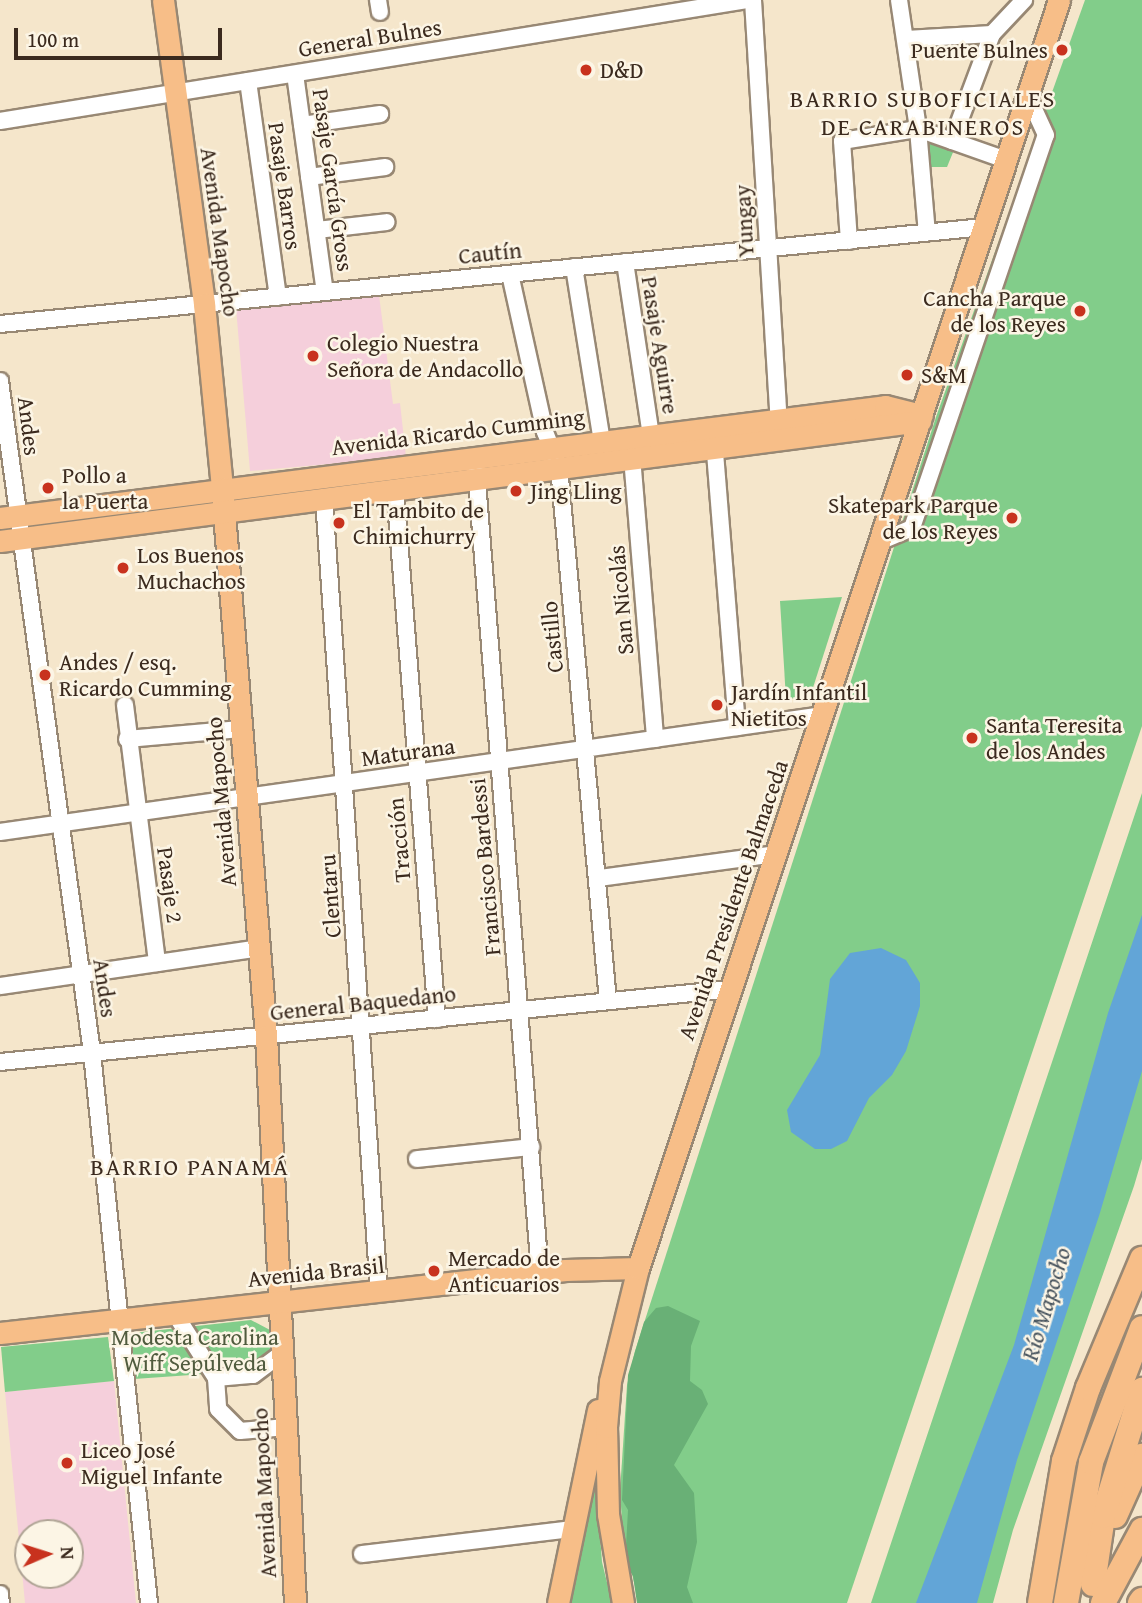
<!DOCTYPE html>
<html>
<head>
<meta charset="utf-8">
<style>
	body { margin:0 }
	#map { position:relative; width:1142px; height:1603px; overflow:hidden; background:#f5e6cb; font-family:"Gentium Book Plus",serif }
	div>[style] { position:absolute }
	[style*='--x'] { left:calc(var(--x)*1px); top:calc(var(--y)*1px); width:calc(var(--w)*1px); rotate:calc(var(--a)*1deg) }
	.built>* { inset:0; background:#f5cfdb }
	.green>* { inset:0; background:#82cd8a }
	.forest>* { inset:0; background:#69b076 }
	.water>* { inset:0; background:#62a5d7 }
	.roads { filter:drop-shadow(2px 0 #988874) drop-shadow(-2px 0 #988874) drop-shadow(0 2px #988874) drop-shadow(0 -2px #988874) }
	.minor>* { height:16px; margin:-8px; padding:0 8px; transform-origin:8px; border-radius:8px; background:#fff }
	.major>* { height:21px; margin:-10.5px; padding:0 10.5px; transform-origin:10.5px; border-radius:10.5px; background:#f7be88 }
	.highway>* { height:24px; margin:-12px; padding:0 12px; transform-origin:12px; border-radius:12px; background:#f7be88 }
	.dots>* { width:19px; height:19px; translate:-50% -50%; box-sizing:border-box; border:4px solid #fcf5e5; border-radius:50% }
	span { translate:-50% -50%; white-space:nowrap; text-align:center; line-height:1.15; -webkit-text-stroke:5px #fcf5e5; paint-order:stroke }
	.street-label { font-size:23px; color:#3b2a1e }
	.poi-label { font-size:23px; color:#3b2a1e }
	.right { translate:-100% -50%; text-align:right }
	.left { translate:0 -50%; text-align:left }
	.park-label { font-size:23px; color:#505b3e }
	.neighbourhood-label { font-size:24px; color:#3b2a1e; letter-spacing:2px }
	.water-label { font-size:24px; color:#49555f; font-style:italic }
	.north { position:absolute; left:14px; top:1519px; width:70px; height:70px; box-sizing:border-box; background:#fcf5e5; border:2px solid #afa495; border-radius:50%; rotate:87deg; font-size:19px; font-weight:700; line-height:28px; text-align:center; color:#3b2a1e }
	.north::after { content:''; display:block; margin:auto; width:24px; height:32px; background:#c8321e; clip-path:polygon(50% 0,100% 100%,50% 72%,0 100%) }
	.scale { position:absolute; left:14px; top:28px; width:208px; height:32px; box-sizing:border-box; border:4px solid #3b2a1e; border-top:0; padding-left:9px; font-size:21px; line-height:24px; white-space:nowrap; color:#3b2a1e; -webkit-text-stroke:5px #fcf5e5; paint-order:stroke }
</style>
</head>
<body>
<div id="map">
	<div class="built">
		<i style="clip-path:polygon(379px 295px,393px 404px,400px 403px,406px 457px,250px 471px,236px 308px)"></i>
		<i style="clip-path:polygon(evenodd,114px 1381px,136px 1603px,25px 1603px,5px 1392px,114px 1381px,28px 1533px,70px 1533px,70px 1575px,28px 1575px,28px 1533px)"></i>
	</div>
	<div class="green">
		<i style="clip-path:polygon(1085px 0,1142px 0,1142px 726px,847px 1603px,639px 1603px,623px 1536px,620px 1491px,627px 1385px,635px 1351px,936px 417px)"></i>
		<i style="clip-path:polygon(930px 136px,956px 145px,947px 167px,928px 167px,926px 149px)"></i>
		<i style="clip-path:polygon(842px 597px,810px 697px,786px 699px,780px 601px)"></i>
		<i style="clip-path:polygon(1142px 793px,1142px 1159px,1134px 1186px,1013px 1530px,993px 1603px,871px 1603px)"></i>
		<i style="clip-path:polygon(251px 1320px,270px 1330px,271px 1352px,256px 1361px,214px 1366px,205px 1374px,134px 1379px,129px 1336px,133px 1333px)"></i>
		<i style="clip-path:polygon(108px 1337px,114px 1381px,5px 1392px,1px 1347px)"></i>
		<i style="clip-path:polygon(596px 1481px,602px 1562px,612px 1603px,567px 1603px)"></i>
	</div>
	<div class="forest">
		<i style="clip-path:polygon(668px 1306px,700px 1321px,691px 1346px,690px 1381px,702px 1390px,708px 1404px,674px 1465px,694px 1493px,697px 1542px,687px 1587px,693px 1603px,637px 1603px,633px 1576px,625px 1564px,628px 1510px,622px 1500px,628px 1375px,644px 1322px,656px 1308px)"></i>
	</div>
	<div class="water">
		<i style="clip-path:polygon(1142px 915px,1142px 1071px,1099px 1216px,1017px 1460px,977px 1603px,916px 1603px,1014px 1345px,1108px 1013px)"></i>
		<i style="clip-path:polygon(881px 948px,906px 960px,920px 983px,920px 1006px,906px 1051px,892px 1075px,869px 1098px,847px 1141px,831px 1149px,815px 1149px,791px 1132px,787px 1110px,820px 1055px,830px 979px,850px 953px)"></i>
	</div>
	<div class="roads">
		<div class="minor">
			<i style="--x:378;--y:0;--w:12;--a:81"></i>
			<i style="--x:753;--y:0;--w:430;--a:86.5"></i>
			<i style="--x:899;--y:0;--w:130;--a:81.6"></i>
			<i style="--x:918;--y:129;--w:104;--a:85.1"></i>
			<i style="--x:906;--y:39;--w:86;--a:-3.3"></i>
			<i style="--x:295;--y:74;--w:220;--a:82.2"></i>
			<i style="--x:248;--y:81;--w:218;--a:82.1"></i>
			<i style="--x:0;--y:121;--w:758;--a:-9.19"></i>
			<i style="--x:302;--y:125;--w:79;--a:-8"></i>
			<i style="--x:952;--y:141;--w:114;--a:-69.5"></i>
			<i style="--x:992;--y:34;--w:47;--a:-46.7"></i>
			<i style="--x:309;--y:177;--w:77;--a:-7.5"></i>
			<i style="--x:317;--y:230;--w:70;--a:-6.5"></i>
			<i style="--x:849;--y:241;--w:100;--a:-94"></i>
			<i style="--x:842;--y:141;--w:77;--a:-9"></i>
			<i style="--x:918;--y:129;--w:93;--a:19.4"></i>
			<i style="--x:625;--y:262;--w:175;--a:81.5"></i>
			<i style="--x:574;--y:267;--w:176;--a:80.9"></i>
			<i style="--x:510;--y:274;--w:162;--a:77.5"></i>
			<i style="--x:545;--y:432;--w:38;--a:68"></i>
			<i style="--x:559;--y:467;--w:536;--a:84.76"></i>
			<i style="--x:0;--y:324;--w:989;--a:-5.63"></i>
			<i style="--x:0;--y:381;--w:678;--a:82.2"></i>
			<i style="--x:92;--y:1053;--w:553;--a:84.08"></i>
			<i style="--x:714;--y:440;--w:288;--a:85.4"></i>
			<i style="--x:632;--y:457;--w:283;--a:85.3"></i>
			<i style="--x:476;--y:469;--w:807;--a:85.45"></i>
			<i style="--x:395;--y:489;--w:532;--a:85.47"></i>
			<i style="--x:324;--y:499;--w:794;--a:86.03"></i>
			<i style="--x:879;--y:542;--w:36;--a:-23"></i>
			<i style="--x:912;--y:528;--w:415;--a:-71.2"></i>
			<i style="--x:1046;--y:135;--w:43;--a:-114.8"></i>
			<i style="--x:125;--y:705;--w:260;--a:82.9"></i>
			<i style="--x:127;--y:739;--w:114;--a:-5"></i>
			<i style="--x:0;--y:832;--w:830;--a:-8.1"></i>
			<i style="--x:599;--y:878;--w:179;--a:-7.7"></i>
			<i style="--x:0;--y:986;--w:262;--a:-8.3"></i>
			<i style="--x:0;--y:1062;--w:735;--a:-5.7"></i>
			<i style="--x:417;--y:1159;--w:115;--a:-6"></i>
			<i style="--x:175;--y:1314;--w:76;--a:57.4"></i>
			<i style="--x:216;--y:1378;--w:37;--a:-5"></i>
			<i style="--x:253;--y:1375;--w:39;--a:-37"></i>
			<i style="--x:216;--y:1378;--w:31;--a:86"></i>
			<i style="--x:218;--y:1409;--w:31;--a:45"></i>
			<i style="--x:240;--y:1431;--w:47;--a:-4.9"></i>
			<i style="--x:362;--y:1554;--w:211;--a:-6.8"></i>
			<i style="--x:0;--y:1594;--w:9;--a:84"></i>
		</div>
		<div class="major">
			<i style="--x:163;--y:0;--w:307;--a:82.3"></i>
			<i style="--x:204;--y:304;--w:185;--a:84.4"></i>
			<i style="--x:222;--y:488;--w:550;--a:85.41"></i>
			<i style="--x:266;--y:1036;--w:568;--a:87.07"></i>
			<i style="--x:0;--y:518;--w:892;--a:-7.21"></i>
			<i style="--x:885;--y:406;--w:38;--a:14"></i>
			<i style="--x:0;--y:541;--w:928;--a:-7.43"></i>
			<i style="--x:0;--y:1333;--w:569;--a:-6.36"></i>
			<i style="--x:565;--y:1270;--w:73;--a:-1.6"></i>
			<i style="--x:558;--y:1603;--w:197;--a:-78.3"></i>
			<i style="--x:623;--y:1603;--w:90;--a:-99.6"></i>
			<i style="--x:608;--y:1514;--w:87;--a:-91.3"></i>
			<i style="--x:606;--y:1427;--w:46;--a:-85"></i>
			<i style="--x:610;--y:1381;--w:116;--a:-76.1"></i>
			<i style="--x:638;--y:1268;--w:1336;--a:-71.63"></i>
		</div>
		<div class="highway">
			<i style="--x:1115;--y:1516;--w:66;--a:-65.8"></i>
			<i style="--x:1093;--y:1584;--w:69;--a:-81.6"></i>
			<i style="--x:1103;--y:1516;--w:132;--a:-72.8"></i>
			<i style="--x:1040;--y:1603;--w:144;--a:-80.4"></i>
			<i style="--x:1064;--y:1461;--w:77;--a:-71.8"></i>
			<i style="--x:1088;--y:1388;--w:140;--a:-67.3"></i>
			<i style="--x:1066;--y:1603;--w:143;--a:-79.9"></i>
			<i style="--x:1091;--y:1462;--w:143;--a:-69.2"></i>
			<i style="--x:1103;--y:1603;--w:83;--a:-61.9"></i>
			<i style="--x:1140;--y:1603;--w:4;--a:-56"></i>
		</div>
	</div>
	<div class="dots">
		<i style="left:1062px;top:50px;background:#c8321e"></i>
		<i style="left:586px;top:70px;background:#c8321e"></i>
		<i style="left:1080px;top:311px;background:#c8321e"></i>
		<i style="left:313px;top:356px;background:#c8321e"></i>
		<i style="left:907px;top:375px;background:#c8321e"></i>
		<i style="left:48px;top:488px;background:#c8321e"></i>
		<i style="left:516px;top:491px;background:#c8321e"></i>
		<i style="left:1012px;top:518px;background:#c8321e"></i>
		<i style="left:339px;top:523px;background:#c8321e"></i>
		<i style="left:123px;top:568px;background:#c8321e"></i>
		<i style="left:45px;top:675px;background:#c8321e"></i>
		<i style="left:717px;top:705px;background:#c8321e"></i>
		<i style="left:972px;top:738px;background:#c8321e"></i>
		<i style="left:434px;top:1271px;background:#c8321e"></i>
		<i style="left:67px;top:1463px;background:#c8321e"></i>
	</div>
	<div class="street-label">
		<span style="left:370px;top:38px;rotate:-9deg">General Bulnes</span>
		<span style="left:333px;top:180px;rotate:82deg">Pasaje García Gross</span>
		<span style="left:285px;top:186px;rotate:82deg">Pasaje Barros</span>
		<span style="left:744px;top:221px;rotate:-93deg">Yungay</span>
		<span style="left:220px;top:232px;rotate:82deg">Avenida Mapocho</span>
		<span style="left:490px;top:253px;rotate:-6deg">Cautín</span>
		<span style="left:660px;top:345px;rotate:81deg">Pasaje Aguirre</span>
		<span style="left:29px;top:426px;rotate:83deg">Andes</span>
		<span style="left:458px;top:432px;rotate:-7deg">Avenida Ricardo Cumming</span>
		<span style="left:621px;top:600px;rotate:-95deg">San Nicolás</span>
		<span style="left:552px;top:637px;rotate:-95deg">Castillo</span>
		<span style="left:408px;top:752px;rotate:-8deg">Maturana</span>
		<span style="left:221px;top:802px;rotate:-95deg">Avenida Mapocho</span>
		<span style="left:399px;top:840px;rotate:-95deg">Tracción</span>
		<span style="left:485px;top:867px;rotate:-95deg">Francisco Bardessi</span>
		<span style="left:170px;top:885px;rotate:82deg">Pasaje 2</span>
		<span style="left:330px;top:896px;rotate:-94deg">Clentaru</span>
		<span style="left:733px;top:900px;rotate:-71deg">Avenida Presidente Balmaceda</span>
		<span style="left:105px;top:988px;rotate:82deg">Andes</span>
		<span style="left:363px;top:1003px;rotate:-6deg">General Baquedano</span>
		<span style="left:316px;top:1272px;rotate:-6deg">Avenida Brasil</span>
		<span style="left:264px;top:1493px;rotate:-93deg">Avenida Mapocho</span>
	</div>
	<div class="poi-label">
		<span class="right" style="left:1048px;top:50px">Puente Bulnes</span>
		<span class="left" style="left:600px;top:70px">D&amp;D</span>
		<span class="right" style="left:1066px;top:311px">Cancha Parque<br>de los Reyes</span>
		<span class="left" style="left:327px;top:356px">Colegio Nuestra<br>Señora de Andacollo</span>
		<span class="left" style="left:921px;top:375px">S&amp;M</span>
		<span class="left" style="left:62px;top:488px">Pollo a<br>la Puerta</span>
		<span class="left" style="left:530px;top:491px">Jing Lling</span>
		<span class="right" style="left:998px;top:518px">Skatepark Parque<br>de los Reyes</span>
		<span class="left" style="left:353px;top:523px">El Tambito de<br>Chimichurry</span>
		<span class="left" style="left:137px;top:568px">Los Buenos<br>Muchachos</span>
		<span class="left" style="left:59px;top:675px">Andes / esq.<br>Ricardo Cumming</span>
		<span class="left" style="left:731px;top:705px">Jardín Infantil<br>Nietitos</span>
		<span class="left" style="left:986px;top:738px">Santa Teresita<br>de los Andes</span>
		<span class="left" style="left:448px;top:1271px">Mercado de<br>Anticuarios</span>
		<span class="left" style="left:81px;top:1463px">Liceo José<br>Miguel Infante</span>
	</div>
	<div class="park-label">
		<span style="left:195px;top:1350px">Modesta Carolina<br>Wiff Sepúlveda</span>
	</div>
	<div class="neighbourhood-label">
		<span style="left:923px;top:113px">BARRIO SUBOFICIALES<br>DE CARABINEROS</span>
		<span style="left:190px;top:1167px">BARRIO PANAMÁ</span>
	</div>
	<div class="water-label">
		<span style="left:1046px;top:1304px;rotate:-73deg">Río Mapocho</span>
	</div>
	<div class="north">N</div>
	<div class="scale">100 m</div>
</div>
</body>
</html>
